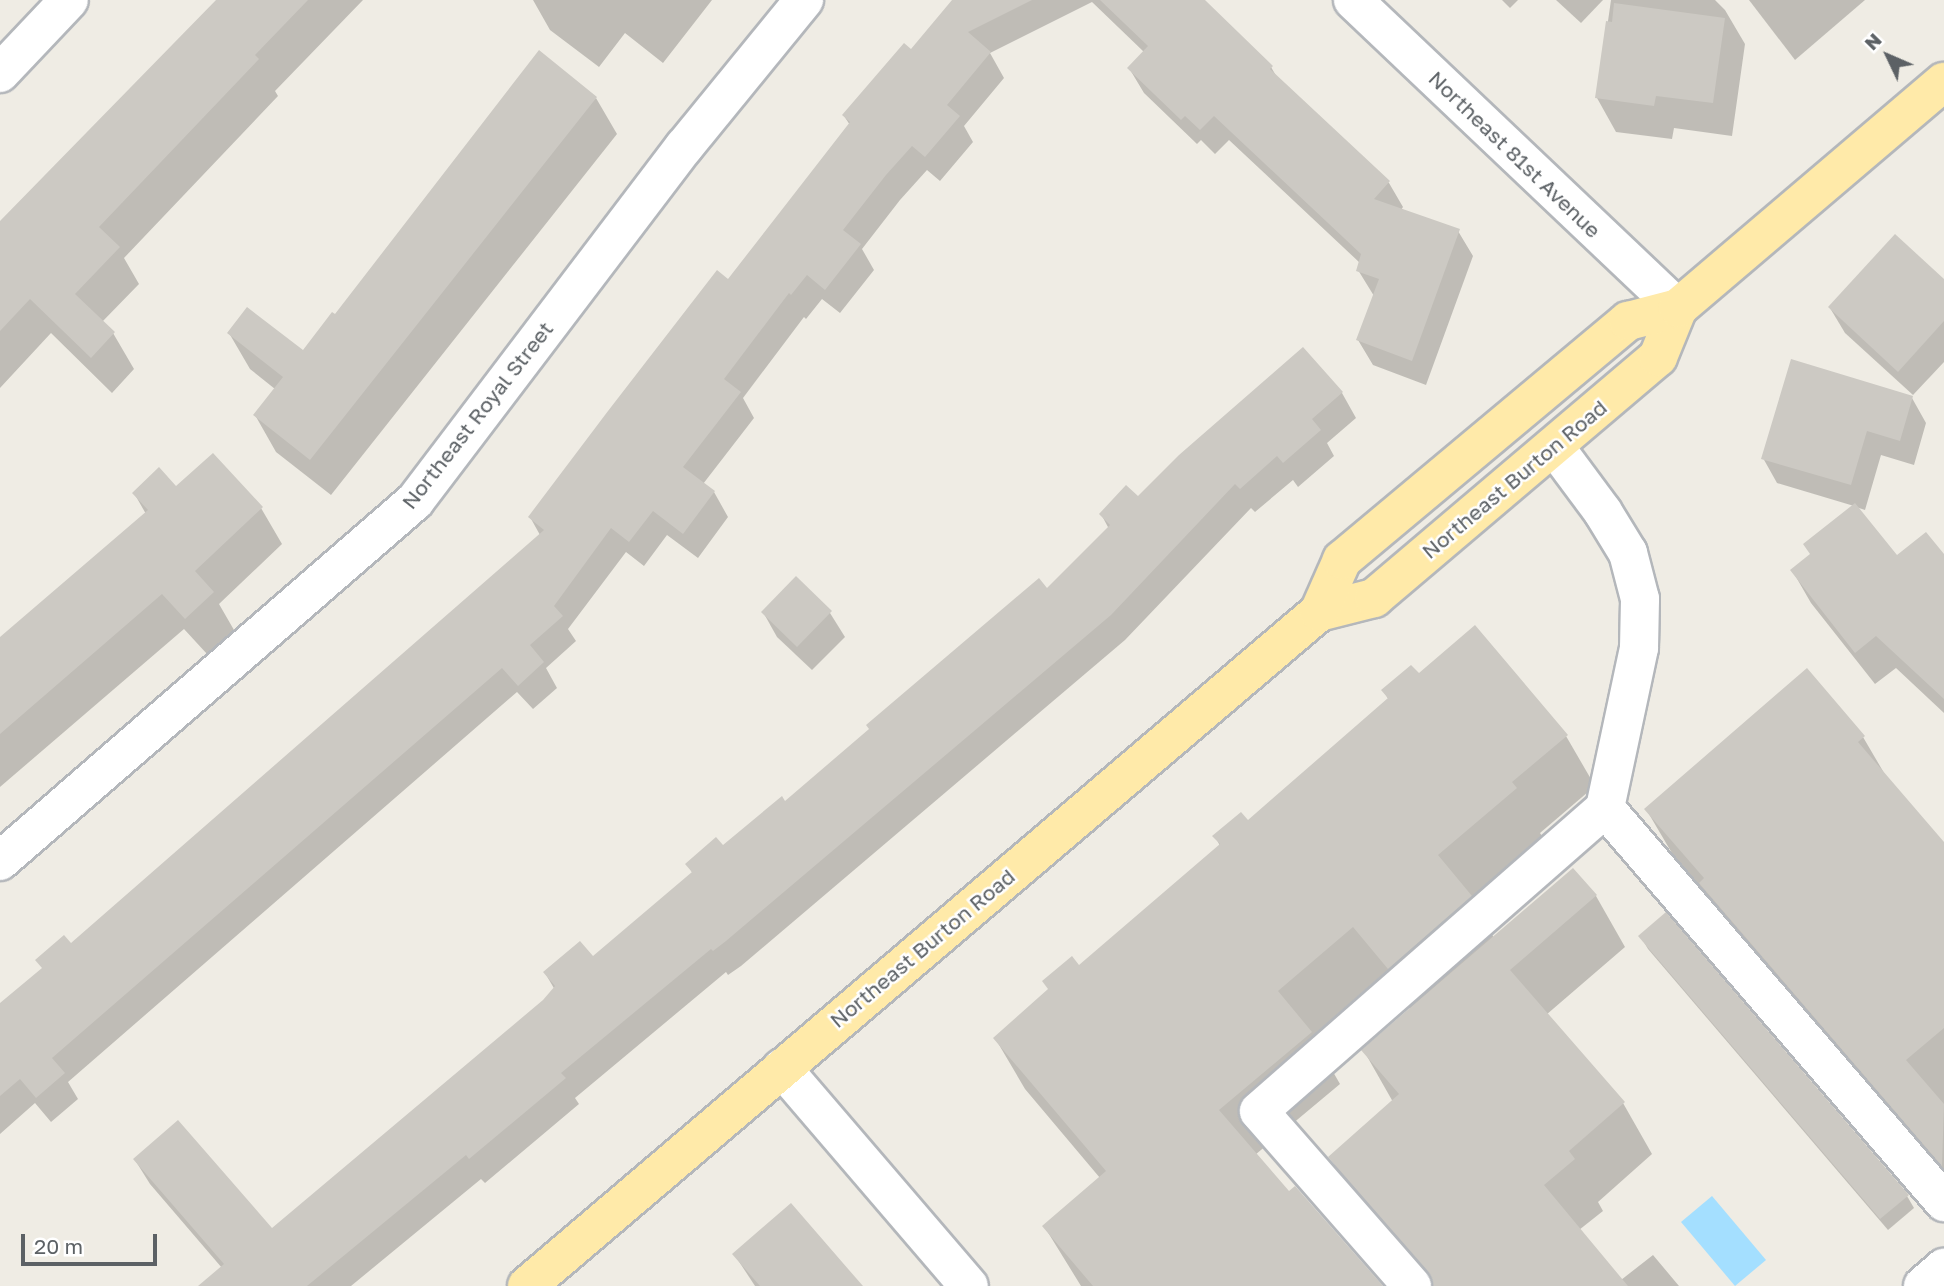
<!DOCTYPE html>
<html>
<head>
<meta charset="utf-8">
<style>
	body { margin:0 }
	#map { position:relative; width:1944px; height:1286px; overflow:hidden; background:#efece4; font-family:"Golos Text",sans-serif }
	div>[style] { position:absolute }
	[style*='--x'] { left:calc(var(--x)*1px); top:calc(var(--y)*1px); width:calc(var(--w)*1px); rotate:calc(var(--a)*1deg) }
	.water>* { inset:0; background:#a4dfff }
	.shadow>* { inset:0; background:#0003 }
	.building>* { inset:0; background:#ccc9c3 }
	.roads { filter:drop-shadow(2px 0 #b4b7bb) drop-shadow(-2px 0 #b4b7bb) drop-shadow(0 2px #b4b7bb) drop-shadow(0 -2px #b4b7bb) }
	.minor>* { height:38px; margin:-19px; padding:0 19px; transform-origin:19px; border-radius:19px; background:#fff }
	.major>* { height:38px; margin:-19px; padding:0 19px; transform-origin:19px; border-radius:19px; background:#ffeaa9 }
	span { translate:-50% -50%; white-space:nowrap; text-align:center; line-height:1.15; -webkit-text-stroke:5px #fff; paint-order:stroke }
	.street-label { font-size:21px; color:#5c6165 }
	.north { position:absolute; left:1853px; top:21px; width:70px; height:70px; -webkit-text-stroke:5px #fff; paint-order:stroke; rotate:314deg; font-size:19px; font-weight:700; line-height:28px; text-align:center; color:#5c6165 }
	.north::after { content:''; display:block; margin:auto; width:24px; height:32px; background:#5c6165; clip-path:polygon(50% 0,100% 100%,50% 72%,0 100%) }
	.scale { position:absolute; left:21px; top:1234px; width:136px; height:32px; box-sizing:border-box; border:4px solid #5c6165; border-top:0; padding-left:9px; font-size:21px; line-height:24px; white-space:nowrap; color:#5c6165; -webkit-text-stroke:5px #fff; paint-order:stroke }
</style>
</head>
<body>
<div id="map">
	<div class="water">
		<i style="clip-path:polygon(1712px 1196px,1766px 1260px,1735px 1286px,1681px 1222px)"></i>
	</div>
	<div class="shadow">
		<i style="clip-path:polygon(218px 0,363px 0,275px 91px,278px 96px,124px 258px,139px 284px,102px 322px,113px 333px,134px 369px,112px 393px,51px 333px,0 388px,0 224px)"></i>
		<i style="clip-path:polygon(533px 0,712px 0,663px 63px,625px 33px,599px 67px,550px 30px)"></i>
		<i style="clip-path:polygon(955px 0,1189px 0,1271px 67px,1279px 81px,1389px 183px,1403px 207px,1401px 210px,1458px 231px,1473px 256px,1426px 385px,1373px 365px,1358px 340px,1374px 296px,1358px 270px,1360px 263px,1229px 140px,1215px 154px,1201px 140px,1197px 144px,1144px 93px,1129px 68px,1144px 52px,1092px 2px,990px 53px,1004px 78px,964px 126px,973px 142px,940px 181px,927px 170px,900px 200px,862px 249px,874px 270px,840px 313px,822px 299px,806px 319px,804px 317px,743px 398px,754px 418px,703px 484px,714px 492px,728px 517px,698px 558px,667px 535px,644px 566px,626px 552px,568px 629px,576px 641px,546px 668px,557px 688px,533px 709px,517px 692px,68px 1082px,78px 1099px,51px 1122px,35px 1103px,0 1134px,0 1006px,540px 535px,530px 517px,728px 281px,850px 125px,844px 116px,911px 51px)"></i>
		<i style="clip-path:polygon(1502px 0,1518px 0,1510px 8px)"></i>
		<i style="clip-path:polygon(1556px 0,1603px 0,1581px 23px)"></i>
		<i style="clip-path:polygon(1611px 0,1715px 0,1725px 10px,1745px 44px,1732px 136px,1674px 128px,1672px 139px,1616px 132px,1597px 98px)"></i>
		<i style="clip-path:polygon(1749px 0,1865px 0,1795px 60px)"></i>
		<i style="clip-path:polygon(596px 98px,617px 134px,331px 495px,276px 452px,255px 415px,275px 389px,250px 369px,229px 333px,303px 352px,335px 317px)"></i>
		<i style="clip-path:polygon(1944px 281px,1944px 362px,1913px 395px,1845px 333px,1830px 308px)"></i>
		<i style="clip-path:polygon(1303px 349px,1342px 393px,1356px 418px,1327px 443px,1334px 456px,1298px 487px,1293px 480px,1255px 512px,1251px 508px,1125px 640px,741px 966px,728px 975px,726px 972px,575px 1098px,579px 1104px,485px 1183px,481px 1179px,351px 1286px,201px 1286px,222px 1268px,150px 1184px,135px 1160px,272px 1230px,544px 1001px,555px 990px,545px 973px,593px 959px,693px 874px,687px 864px,723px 848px,785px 803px,1047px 591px,1109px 529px,1101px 514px,1138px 499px)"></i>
		<i style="clip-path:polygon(1912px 398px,1926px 423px,1914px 465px,1881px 455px,1865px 510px,1856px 507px,1897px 558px,1944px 557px,1944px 713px,1896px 668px,1875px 684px,1811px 603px,1792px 570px,1811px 556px,1854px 506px,1777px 483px,1763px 458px)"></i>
		<i style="clip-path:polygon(176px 488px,261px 508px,282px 544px,219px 604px,234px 630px,207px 654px,184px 629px,0 787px,0 640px,146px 514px,134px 493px)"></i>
		<i style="clip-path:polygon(763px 612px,830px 613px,845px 637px,812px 670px,777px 637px)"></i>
		<i style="clip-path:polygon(1418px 676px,1566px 736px,1595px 786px,1540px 833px,1544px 839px,1472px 901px,1494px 938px,1573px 870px,1596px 896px,1625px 947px,1546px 1015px,1623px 1103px,1652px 1154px,1598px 1202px,1603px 1211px,1579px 1230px,1621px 1280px,1653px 1255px,1679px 1286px,1428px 1286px,1360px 1208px,1330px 1157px,1393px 1102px,1364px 1051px,1411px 1010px,1383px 977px,1313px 1037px,1340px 1084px,1255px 1155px,1289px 1193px,1381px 1286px,1081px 1286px,1044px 1226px,1100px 1178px,1025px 1089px,995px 1038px,1220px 846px,1215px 836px,1247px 822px,1389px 700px,1383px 691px)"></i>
		<i style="clip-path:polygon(1863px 737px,1887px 778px,1944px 844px,1944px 1183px,1730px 935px,1710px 899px,1676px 860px,1646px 809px)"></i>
		<i style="clip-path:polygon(1641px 937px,1907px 1196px,1914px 1208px,1888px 1230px,1648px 949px)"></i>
		<i style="clip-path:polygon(734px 1254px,860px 1286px,755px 1286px)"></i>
	</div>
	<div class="building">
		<i style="clip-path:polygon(216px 0,308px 0,255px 55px,259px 59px,99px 227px,120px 247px,75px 294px,115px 332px,91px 358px,30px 299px,0 331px,0 221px)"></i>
		<i style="clip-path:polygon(952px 0,1032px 0,968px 32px,991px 52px,947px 105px,960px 116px,925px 157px,912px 146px,886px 175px,843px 230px,861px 244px,825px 290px,807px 275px,791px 295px,789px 293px,724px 379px,741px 392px,683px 467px,715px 491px,683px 534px,653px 511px,629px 542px,611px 528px,554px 606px,563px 616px,530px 645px,544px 662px,518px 686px,502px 668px,52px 1058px,65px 1073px,36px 1098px,20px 1079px,0 1096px,0 1003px,42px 968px,35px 960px,64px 935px,71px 943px,544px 530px,528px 517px,608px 411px,717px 270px,728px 279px,850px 122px,842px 115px,904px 43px,911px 49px)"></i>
		<i style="clip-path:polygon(1100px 0,1205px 0,1273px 66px,1270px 69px,1390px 181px,1374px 199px,1460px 229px,1412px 361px,1356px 340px,1379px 279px,1356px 271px,1361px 254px,1214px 116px,1200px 130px,1185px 116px,1181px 120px,1127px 68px,1148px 46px)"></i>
		<i style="clip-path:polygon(1614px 3px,1725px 18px,1713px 103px,1656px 96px,1654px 106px,1595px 98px,1606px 21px,1612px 22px)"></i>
		<i style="clip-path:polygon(539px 50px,597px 97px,310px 460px,253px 415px,283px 377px,227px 333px,247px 307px,303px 350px,332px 312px,335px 314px)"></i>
		<i style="clip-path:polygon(1895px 234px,1944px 279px,1944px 321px,1898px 372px,1828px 307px)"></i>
		<i style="clip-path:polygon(1303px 347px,1343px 392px,1312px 419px,1321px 430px,1283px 463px,1277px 456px,1240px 489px,1235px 484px,1111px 615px,980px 726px,726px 941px,713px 951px,711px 949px,561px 1073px,566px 1078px,469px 1159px,466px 1155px,307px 1286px,198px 1286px,224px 1264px,133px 1159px,178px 1120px,272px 1228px,543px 1000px,555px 986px,543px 972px,580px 941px,593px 956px,692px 872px,685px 864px,716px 837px,723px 845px,782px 796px,785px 801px,869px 729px,866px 725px,1039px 578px,1047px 588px,1110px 525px,1099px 514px,1126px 485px,1138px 496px,1179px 455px)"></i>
		<i style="clip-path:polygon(1791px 359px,1913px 396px,1900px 441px,1867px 431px,1851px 485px,1761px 459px)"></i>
		<i style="clip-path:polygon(213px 453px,263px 507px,195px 571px,214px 592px,185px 619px,162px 594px,0 734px,0 637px,148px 510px,132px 493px,159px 467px,176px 486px)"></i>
		<i style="clip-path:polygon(1855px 503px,1897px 555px,1926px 532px,1944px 554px,1944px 699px,1876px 636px,1855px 653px,1790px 570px,1810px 554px,1803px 544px)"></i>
		<i style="clip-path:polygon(796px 576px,832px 611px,797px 647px,761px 612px)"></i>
		<i style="clip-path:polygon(1475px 625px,1568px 735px,1512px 782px,1517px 788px,1438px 855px,1472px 896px,1388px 969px,1353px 927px,1278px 991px,1312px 1032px,1219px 1110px,1289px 1191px,1295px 1186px,1383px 1286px,1093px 1286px,1042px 1226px,1106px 1171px,993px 1038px,1048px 989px,1042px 981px,1072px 956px,1079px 965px,1220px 844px,1212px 836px,1241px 812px,1248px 820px,1388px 698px,1381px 690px,1411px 665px,1419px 673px)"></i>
		<i style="clip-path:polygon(1807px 668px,1865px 736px,1858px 742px,1944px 842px,1944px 1028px,1906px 1060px,1944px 1104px,1942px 1166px,1699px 883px,1704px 878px,1644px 809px)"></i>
		<i style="clip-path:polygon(1573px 868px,1597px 895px,1510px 970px,1625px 1102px,1569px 1151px,1575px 1159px,1544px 1185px,1628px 1286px,1433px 1286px,1428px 1272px,1328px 1157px,1399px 1094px,1361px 1050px)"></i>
		<i style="clip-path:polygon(1666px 912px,1909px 1195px,1880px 1219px,1638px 936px)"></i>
		<i style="clip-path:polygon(791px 1203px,849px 1270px,863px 1286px,760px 1286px,732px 1254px)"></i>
	</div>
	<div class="roads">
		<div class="minor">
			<i style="--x:1353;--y:0;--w:448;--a:43.5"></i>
			<i style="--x:0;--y:73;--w:100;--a:-46.6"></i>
			<i style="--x:1605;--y:808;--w:520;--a:49.29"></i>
			<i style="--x:0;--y:861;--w:549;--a:-40.94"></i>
			<i style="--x:415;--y:501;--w:445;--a:-52.8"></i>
			<i style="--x:684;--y:147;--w:190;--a:-50.8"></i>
			<i style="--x:782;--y:1068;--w:287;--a:49.4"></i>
			<i style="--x:1412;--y:1286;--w:232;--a:-131.2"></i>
			<i style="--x:1259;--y:1111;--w:460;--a:-41.2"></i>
			<i style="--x:1605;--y:808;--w:164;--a:-78"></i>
			<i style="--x:1639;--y:648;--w:49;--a:-88.8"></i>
			<i style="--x:1640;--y:599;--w:48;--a:-104.6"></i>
			<i style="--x:1628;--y:553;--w:48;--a:-121.4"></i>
			<i style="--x:1603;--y:512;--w:82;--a:-126.6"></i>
			<i style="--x:1923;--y:1286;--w:28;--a:-41"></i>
		</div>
		<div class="major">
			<i style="--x:1319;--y:612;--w:57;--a:-14.3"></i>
			<i style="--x:1374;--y:598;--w:372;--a:-40.3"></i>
			<i style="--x:1658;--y:357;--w:53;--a:-67.8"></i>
			<i style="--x:527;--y:1286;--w:1040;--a:-40.4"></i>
			<i style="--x:1319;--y:612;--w:57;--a:-66.1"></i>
			<i style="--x:1342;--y:560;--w:373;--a:-39.9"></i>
			<i style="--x:1628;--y:321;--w:52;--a:-14.6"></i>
			<i style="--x:1678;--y:308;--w:349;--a:-40.4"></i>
		</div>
	</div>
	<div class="street-label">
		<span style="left:1515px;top:154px;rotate:44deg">Northeast 81st Avenue</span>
		<span style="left:477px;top:415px;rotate:-52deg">Northeast Royal Street</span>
		<span style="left:1514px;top:479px;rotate:-40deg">Northeast Burton Road</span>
		<span style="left:922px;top:948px;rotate:-40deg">Northeast Burton Road</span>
	</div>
	<div class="north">N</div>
	<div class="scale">20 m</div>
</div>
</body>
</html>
